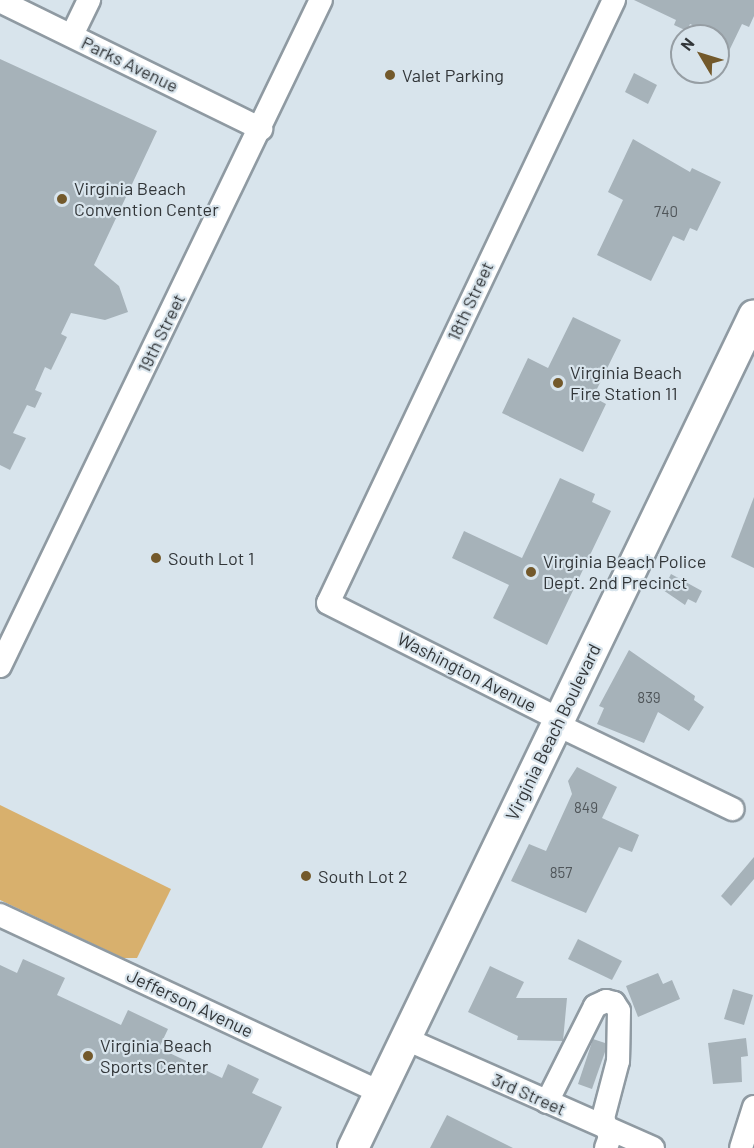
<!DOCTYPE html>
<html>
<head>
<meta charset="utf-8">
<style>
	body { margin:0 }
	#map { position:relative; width:754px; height:1148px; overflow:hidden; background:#d8e4ec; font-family:Barlow,sans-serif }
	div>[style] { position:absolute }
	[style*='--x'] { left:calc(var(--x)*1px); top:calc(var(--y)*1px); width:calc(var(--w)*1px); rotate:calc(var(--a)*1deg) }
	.green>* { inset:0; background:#d8b06d }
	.building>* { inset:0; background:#a6b2b9 }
	.roads { filter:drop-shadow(2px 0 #8f9aa2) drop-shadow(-2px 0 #8f9aa2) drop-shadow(0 2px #8f9aa2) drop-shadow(0 -2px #8f9aa2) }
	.minor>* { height:22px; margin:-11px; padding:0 11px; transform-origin:11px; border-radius:11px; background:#fff }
	.major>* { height:30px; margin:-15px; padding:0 15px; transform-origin:15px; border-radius:15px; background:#fff }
	.dots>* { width:16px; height:16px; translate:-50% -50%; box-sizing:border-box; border:3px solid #d8e4ec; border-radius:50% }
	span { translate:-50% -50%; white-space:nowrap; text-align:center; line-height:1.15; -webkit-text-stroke:4.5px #d8e4ec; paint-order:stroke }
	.number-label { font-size:15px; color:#4f5559 }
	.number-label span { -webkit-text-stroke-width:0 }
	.street-label { font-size:18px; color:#323639 }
	.poi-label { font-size:18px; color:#323639 }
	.left { translate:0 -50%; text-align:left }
	.north { position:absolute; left:670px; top:24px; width:60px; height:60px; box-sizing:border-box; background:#d8e4ec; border:2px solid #969ea4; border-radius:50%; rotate:308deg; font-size:16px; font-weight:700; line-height:24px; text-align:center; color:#323639 }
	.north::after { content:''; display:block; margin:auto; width:21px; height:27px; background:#73592b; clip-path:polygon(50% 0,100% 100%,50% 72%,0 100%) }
</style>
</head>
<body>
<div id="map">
	<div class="green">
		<i style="clip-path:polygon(0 805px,171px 889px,137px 958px,123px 958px,0 900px)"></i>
	</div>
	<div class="building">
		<i style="clip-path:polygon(634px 0,754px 0,754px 16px,749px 27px,742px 24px,728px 53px,718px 48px,718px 36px,690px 24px,687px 31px,674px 25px,676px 20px)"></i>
		<i style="clip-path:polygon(0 59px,157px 131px,94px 265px,119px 286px,128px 312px,105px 320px,71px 313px,61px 334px,67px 337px,51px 370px,45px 367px,35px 390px,42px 393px,35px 408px,27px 405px,13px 433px,26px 438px,10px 470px,0 465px)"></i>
		<i style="clip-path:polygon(634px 73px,657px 85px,648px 104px,625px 92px)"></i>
		<i style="clip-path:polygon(633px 139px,690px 172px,692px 168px,721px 182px,697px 231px,690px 228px,684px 241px,673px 236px,651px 281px,597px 255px,623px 200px,608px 192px)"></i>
		<i style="clip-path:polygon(573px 317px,621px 340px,593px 397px,606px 404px,583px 452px,502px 413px,528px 358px,548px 368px)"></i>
		<i style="clip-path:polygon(560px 478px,595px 494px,592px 502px,611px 511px,547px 645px,493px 618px,509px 585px,452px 558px,464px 531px,522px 558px)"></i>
		<i style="clip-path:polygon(754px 497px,754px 568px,731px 557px)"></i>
		<i style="clip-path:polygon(671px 574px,702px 591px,696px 603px,688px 599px,685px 605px,663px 590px)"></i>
		<i style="clip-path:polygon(629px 650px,695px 696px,694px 700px,704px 707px,689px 731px,658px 712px,644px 743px,597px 724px,604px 708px,599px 706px)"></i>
		<i style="clip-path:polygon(577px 767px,617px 787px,602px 818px,639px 835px,632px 852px,619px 847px,586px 913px,511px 881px,529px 844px,546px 851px,572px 794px,568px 781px)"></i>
		<i style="clip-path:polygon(754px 857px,754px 879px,731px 906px,721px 896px)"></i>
		<i style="clip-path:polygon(578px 939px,622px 961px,612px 980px,568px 959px)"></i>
		<i style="clip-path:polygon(23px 959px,65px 978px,57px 995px,121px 1025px,128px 1010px,168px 1029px,159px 1048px,222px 1078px,228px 1064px,259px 1079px,252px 1093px,282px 1107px,262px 1148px,0 1148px,0 965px,17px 973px)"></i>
		<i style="clip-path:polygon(490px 966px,524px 982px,516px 998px,567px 998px,563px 1041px,517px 1040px,518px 1036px,468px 1012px)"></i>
		<i style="clip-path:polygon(658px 973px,663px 984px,672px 980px,680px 999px,638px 1017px,626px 986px)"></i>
		<i style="clip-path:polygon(733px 989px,753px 995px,744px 1025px,724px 1019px)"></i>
		<i style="clip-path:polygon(746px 1038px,748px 1056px,741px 1057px,742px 1082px,713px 1084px,708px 1043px)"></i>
		<i style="clip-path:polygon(593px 1039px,605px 1043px,605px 1052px,592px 1089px,578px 1084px)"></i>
		<i style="clip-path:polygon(447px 1115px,513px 1148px,430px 1148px)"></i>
	</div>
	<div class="roads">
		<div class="minor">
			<i style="--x:614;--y:0;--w:667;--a:115.37"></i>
			<i style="--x:328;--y:603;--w:250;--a:26.7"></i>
			<i style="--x:551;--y:715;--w:18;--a:45"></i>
			<i style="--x:564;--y:728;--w:187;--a:25.7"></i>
			<i style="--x:0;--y:1;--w:291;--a:26.1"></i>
			<i style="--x:72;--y:35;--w:39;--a:-64"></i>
			<i style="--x:0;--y:666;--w:739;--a:-64.27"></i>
			<i style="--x:0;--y:915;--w:419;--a:25"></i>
			<i style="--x:406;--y:1039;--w:270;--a:23.8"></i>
			<i style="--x:547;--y:1102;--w:107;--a:-63.4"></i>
			<i style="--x:595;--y:1006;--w:12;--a:-24"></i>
			<i style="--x:606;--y:1001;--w:8;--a:14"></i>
			<i style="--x:614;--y:1003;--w:9;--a:58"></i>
			<i style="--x:619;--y:1011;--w:50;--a:91.1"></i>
			<i style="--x:618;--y:1061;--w:59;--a:104.7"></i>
			<i style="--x:603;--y:1118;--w:20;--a:70"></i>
			<i style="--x:610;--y:1137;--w:12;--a:110"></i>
			<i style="--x:741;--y:1148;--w:43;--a:-72.4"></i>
		</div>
		<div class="major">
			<i style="--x:353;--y:1148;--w:924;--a:-64.29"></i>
		</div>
	</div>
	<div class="dots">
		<i style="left:390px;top:75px;background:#73592b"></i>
		<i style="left:62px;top:199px;background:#73592b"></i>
		<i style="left:558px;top:383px;background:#73592b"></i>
		<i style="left:156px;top:558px;background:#73592b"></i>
		<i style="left:531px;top:572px;background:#73592b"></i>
		<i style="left:306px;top:876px;background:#73592b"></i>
		<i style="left:88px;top:1056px;background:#73592b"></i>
	</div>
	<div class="number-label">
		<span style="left:666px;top:212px">740</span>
		<span style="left:649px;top:698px">839</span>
		<span style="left:586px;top:808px">849</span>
		<span style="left:561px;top:873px">857</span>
	</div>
	<div class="street-label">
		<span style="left:130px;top:64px;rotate:26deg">Parks Avenue</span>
		<span style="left:470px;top:301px;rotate:-65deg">18th Street</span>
		<span style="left:161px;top:333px;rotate:-64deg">19th Street</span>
		<span style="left:467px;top:672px;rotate:27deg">Washington Avenue</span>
		<span style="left:553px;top:732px;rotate:-64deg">Virginia Beach Boulevard</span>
		<span style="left:190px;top:1003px;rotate:25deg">Jefferson Avenue</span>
		<span style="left:529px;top:1094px;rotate:24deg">3rd Street</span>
	</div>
	<div class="poi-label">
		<span class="left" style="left:402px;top:75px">Valet Parking</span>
		<span class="left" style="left:74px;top:199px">Virginia Beach<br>Convention Center</span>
		<span class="left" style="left:570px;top:383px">Virginia Beach<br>Fire Station 11</span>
		<span class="left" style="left:168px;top:558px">South Lot 1</span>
		<span class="left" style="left:543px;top:572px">Virginia Beach Police<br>Dept. 2nd Precinct</span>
		<span class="left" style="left:318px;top:876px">South Lot 2</span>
		<span class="left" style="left:100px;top:1056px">Virginia Beach<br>Sports Center</span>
	</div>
	<div class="north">N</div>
</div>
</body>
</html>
